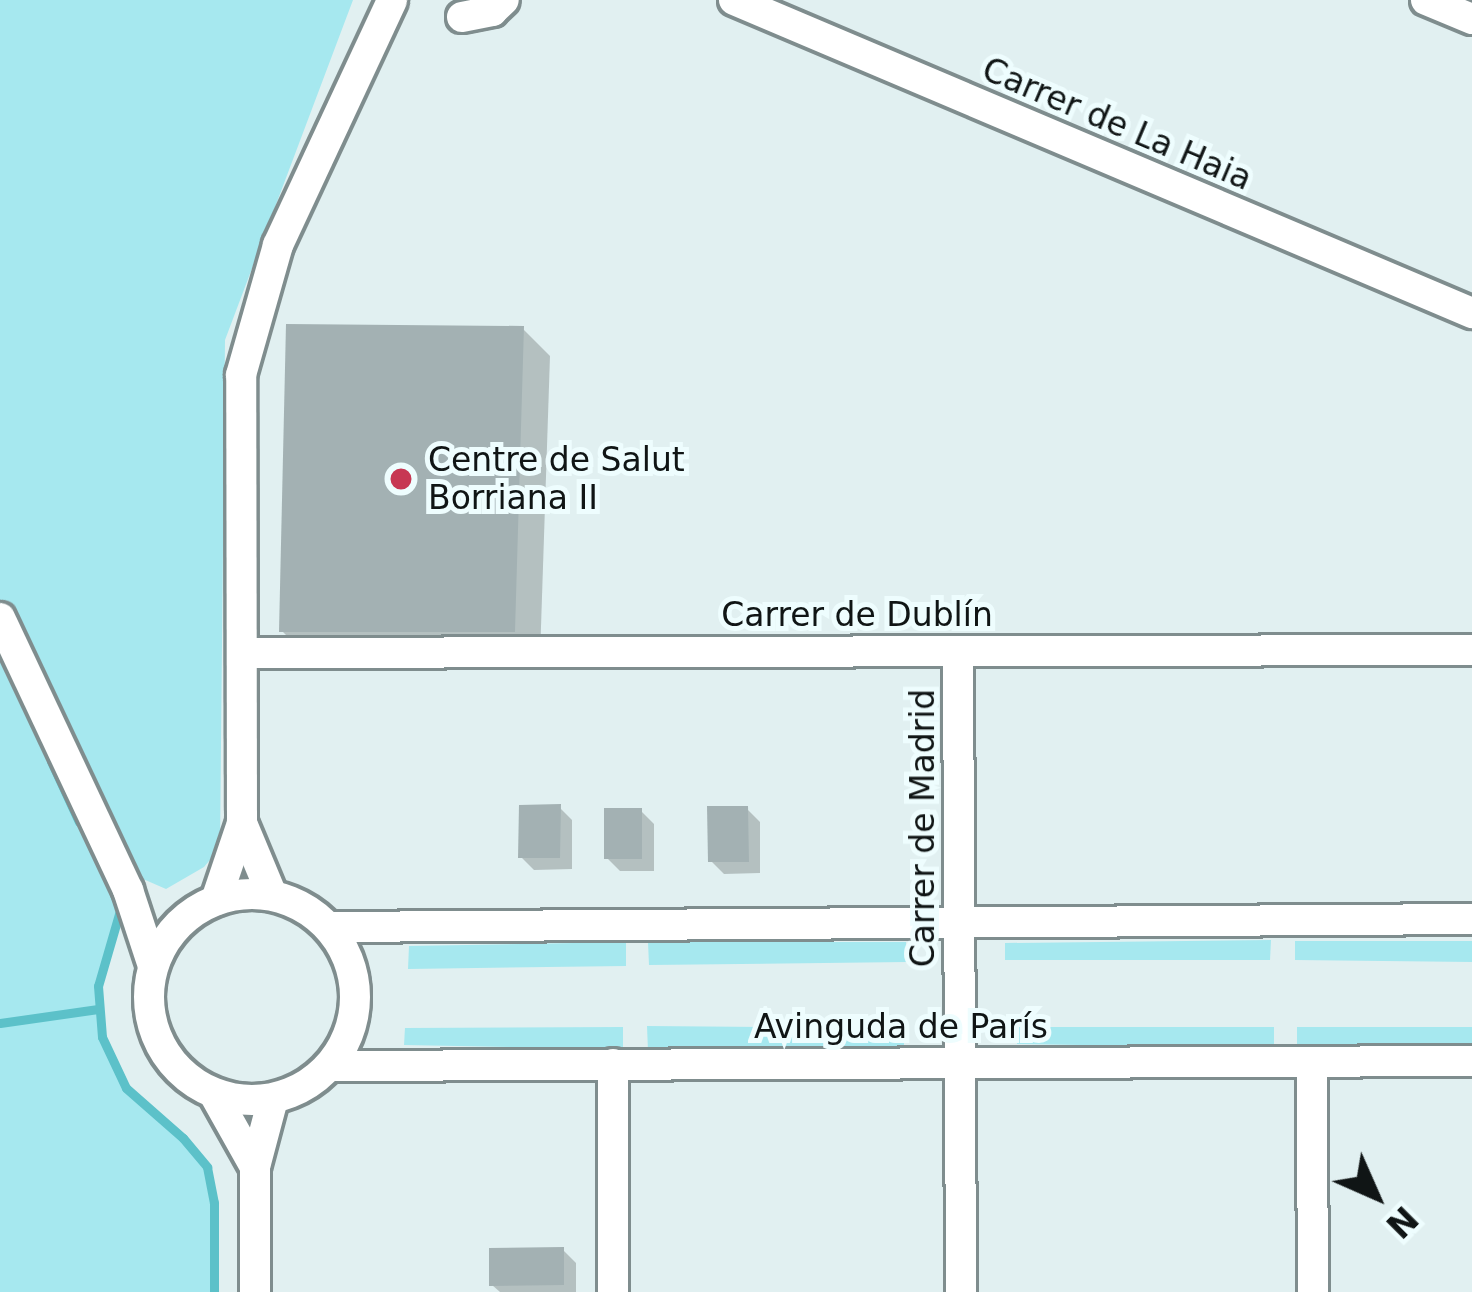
<!DOCTYPE html>
<html>
<head>
<meta charset="utf-8">
<style>
	body { margin:0 }
	#map { position:relative; width:1472px; height:1292px; overflow:hidden; background:#e1f0f1; font-family:"DejaVu Sans",sans-serif }
	div>[style] { position:absolute }
	[style*='--x'] { left:calc(var(--x)*1px); top:calc(var(--y)*1px); width:calc(var(--w)*1px); rotate:calc(var(--a)*1deg) }
	.green>* { inset:0; background:#a6e8ef }
	.shadow>* { inset:0; background:#0003 }
	.stream>* { height:9px; margin:-4.5px; padding:0 4.5px; transform-origin:4.5px; border-radius:4.5px; background:#5cc1c9 }
	.building>* { inset:0; background:#a3b1b3 }
	.roads { filter:drop-shadow(3px 0 #7f8d8e) drop-shadow(-3px 0 #7f8d8e) drop-shadow(0 3px #7f8d8e) drop-shadow(0 -3px #7f8d8e) }
	.minor>* { height:30px; margin:-15px; padding:0 15px; transform-origin:15px; border-radius:15px; background:#fff }
	.minor>.ring { margin:-15px; padding:0; box-sizing:content-box; background:none; border:30px solid #fff; border-radius:50% }
	.dots>* { width:33px; height:33px; translate:-50% -50%; box-sizing:border-box; border:6px solid #eefdfe; border-radius:50% }
	span { translate:-50% -50%; white-space:nowrap; text-align:center; line-height:1.15; -webkit-text-stroke:10px #eefdfe; paint-order:stroke }
	.street-label { font-size:33px; color:#101515 }
	.poi-label { font-size:33px; color:#101515 }
	.left { translate:0 -50%; text-align:left }
	.north { position:absolute; left:1316px; top:1136px; width:120px; height:120px; -webkit-text-stroke:9px #eefdfe; paint-order:stroke; rotate:135deg; font-size:33px; font-weight:700; line-height:48px; text-align:center; color:#101515 }
	.north::after { content:''; display:block; margin:auto; width:42px; height:54px; background:#101515; clip-path:polygon(50% 0,100% 100%,50% 72%,0 100%) }
</style>
</head>
<body>
<div id="map">
	<div class="green">
		<i style="clip-path:polygon(0 0,353px 0,225px 340px,220px 848px,204px 867px,166px 889px,143px 879px,111px 831px,0 604px)"></i>
		<i style="clip-path:polygon(0 641px,117px 892px,122px 918px,104px 958px,99px 987px,104px 1038px,127px 1087px,184px 1136px,209px 1167px,215px 1186px,217px 1292px,0 1292px)"></i>
		<i style="clip-path:polygon(1271px 940px,1270px 960px,1005px 960px,1005px 943px)"></i>
		<i style="clip-path:polygon(1295px 941px,1472px 941px,1472px 962px,1295px 960px)"></i>
		<i style="clip-path:polygon(626px 942px,626px 966px,408px 969px,409px 946px)"></i>
		<i style="clip-path:polygon(648px 942px,906px 942px,907px 962px,649px 965px)"></i>
		<i style="clip-path:polygon(647px 1026px,904px 1028px,904px 1047px,648px 1051px)"></i>
		<i style="clip-path:polygon(623px 1027px,623px 1049px,404px 1045px,405px 1028px)"></i>
		<i style="clip-path:polygon(1016px 1027px,1274px 1027px,1274px 1048px,1017px 1044px)"></i>
		<i style="clip-path:polygon(1297px 1027px,1472px 1027px,1472px 1047px,1297px 1046px)"></i>
	</div>
	<div class="shadow">
		<i style="clip-path:polygon(523px 329px,550px 356px,540px 657px,308px 657px,282px 631px)"></i>
		<i style="clip-path:polygon(559px 807px,572px 820px,572px 869px,534px 870px,521px 857px)"></i>
		<i style="clip-path:polygon(747px 809px,760px 822px,760px 873px,724px 874px,711px 861px)"></i>
		<i style="clip-path:polygon(641px 811px,654px 824px,654px 871px,620px 871px,607px 858px)"></i>
		<i style="clip-path:polygon(563px 1250px,576px 1263px,576px 1292px,500px 1292px,492px 1285px)"></i>
	</div>
	<div class="stream">
		<i style="--x:51;--y:761;--w:67;--a:65.3"></i>
		<i style="--x:121;--y:907;--w:82;--a:106.2"></i>
		<i style="--x:98;--y:986;--w:51;--a:85.5"></i>
		<i style="--x:102;--y:1037;--w:56;--a:64.8"></i>
		<i style="--x:126;--y:1088;--w:76;--a:41.3"></i>
		<i style="--x:183;--y:1138;--w:38;--a:50"></i>
		<i style="--x:207;--y:1167;--w:37;--a:79"></i>
		<i style="--x:214;--y:1203;--w:89;--a:90"></i>
		<i style="--x:0;--y:1023;--w:99;--a:-8.1"></i>
	</div>
	<div class="building">
		<i style="clip-path:polygon(286px 324px,524px 326px,515px 632px,279px 632px)"></i>
		<i style="clip-path:polygon(561px 804px,560px 858px,518px 858px,519px 805px)"></i>
		<i style="clip-path:polygon(707px 806px,748px 806px,749px 862px,708px 862px)"></i>
		<i style="clip-path:polygon(604px 808px,642px 808px,642px 859px,604px 859px)"></i>
		<i style="clip-path:polygon(564px 1247px,564px 1285px,489px 1286px,489px 1248px)"></i>
	</div>
	<div class="roads">
		<div class="minor">
			<i style="--x:734;--y:0;--w:802;--a:22.98"></i>
			<i style="--x:1426;--y:0;--w:50;--a:22.4"></i>
			<i style="--x:462;--y:17;--w:31;--a:-11"></i>
			<i style="--x:492;--y:11;--w:16;--a:-43"></i>
			<i style="--x:0;--y:618;--w:301;--a:64.8"></i>
			<i style="--x:128;--y:890;--w:80;--a:71.8"></i>
			<i style="--x:958;--y:651;--w:641;--a:89.73"></i>
			<i style="--x:242;--y:653;--w:1230;--a:-0.14"></i>
			<i style="--x:242;--y:823;--w:78;--a:67.4"></i>
			<i class="ring" style="left:149px;top:894px;width:176px;height:176px"></i>
			<i style="--x:216;--y:900;--w:81;--a:-71.3"></i>
			<i style="--x:242;--y:823;--w:448;--a:-90.1"></i>
			<i style="--x:241;--y:375;--w:135;--a:-74.1"></i>
			<i style="--x:278;--y:245;--w:270;--a:-65"></i>
			<i style="--x:330;--y:927;--w:1142;--a:-0.4"></i>
			<i style="--x:1312;--y:1062;--w:230;--a:89.8"></i>
			<i style="--x:329;--y:1066;--w:1143;--a:-0.25"></i>
			<i style="--x:214;--y:1094;--w:84;--a:60.7"></i>
			<i style="--x:255;--y:1292;--w:125;--a:-90"></i>
			<i style="--x:255;--y:1167;--w:70;--a:-75.2"></i>
			<i style="--x:613;--y:1292;--w:228;--a:-90"></i>
		</div>
	</div>
	<div class="dots">
		<i style="left:401px;top:479px;background:#c73753"></i>
	</div>
	<div class="street-label">
		<span style="left:1117px;top:124px;rotate:23deg">Carrer de La Haia</span>
		<span style="left:857px;top:615px">Carrer de Dublín</span>
		<span style="left:923px;top:828px;rotate:-90deg">Carrer de Madrid</span>
		<span style="left:901px;top:1027px">Avinguda de París</span>
	</div>
	<div class="poi-label">
		<span class="left" style="left:428px;top:479px">Centre de Salut<br>Borriana II</span>
	</div>
	<div class="north">N</div>
</div>
</body>
</html>
